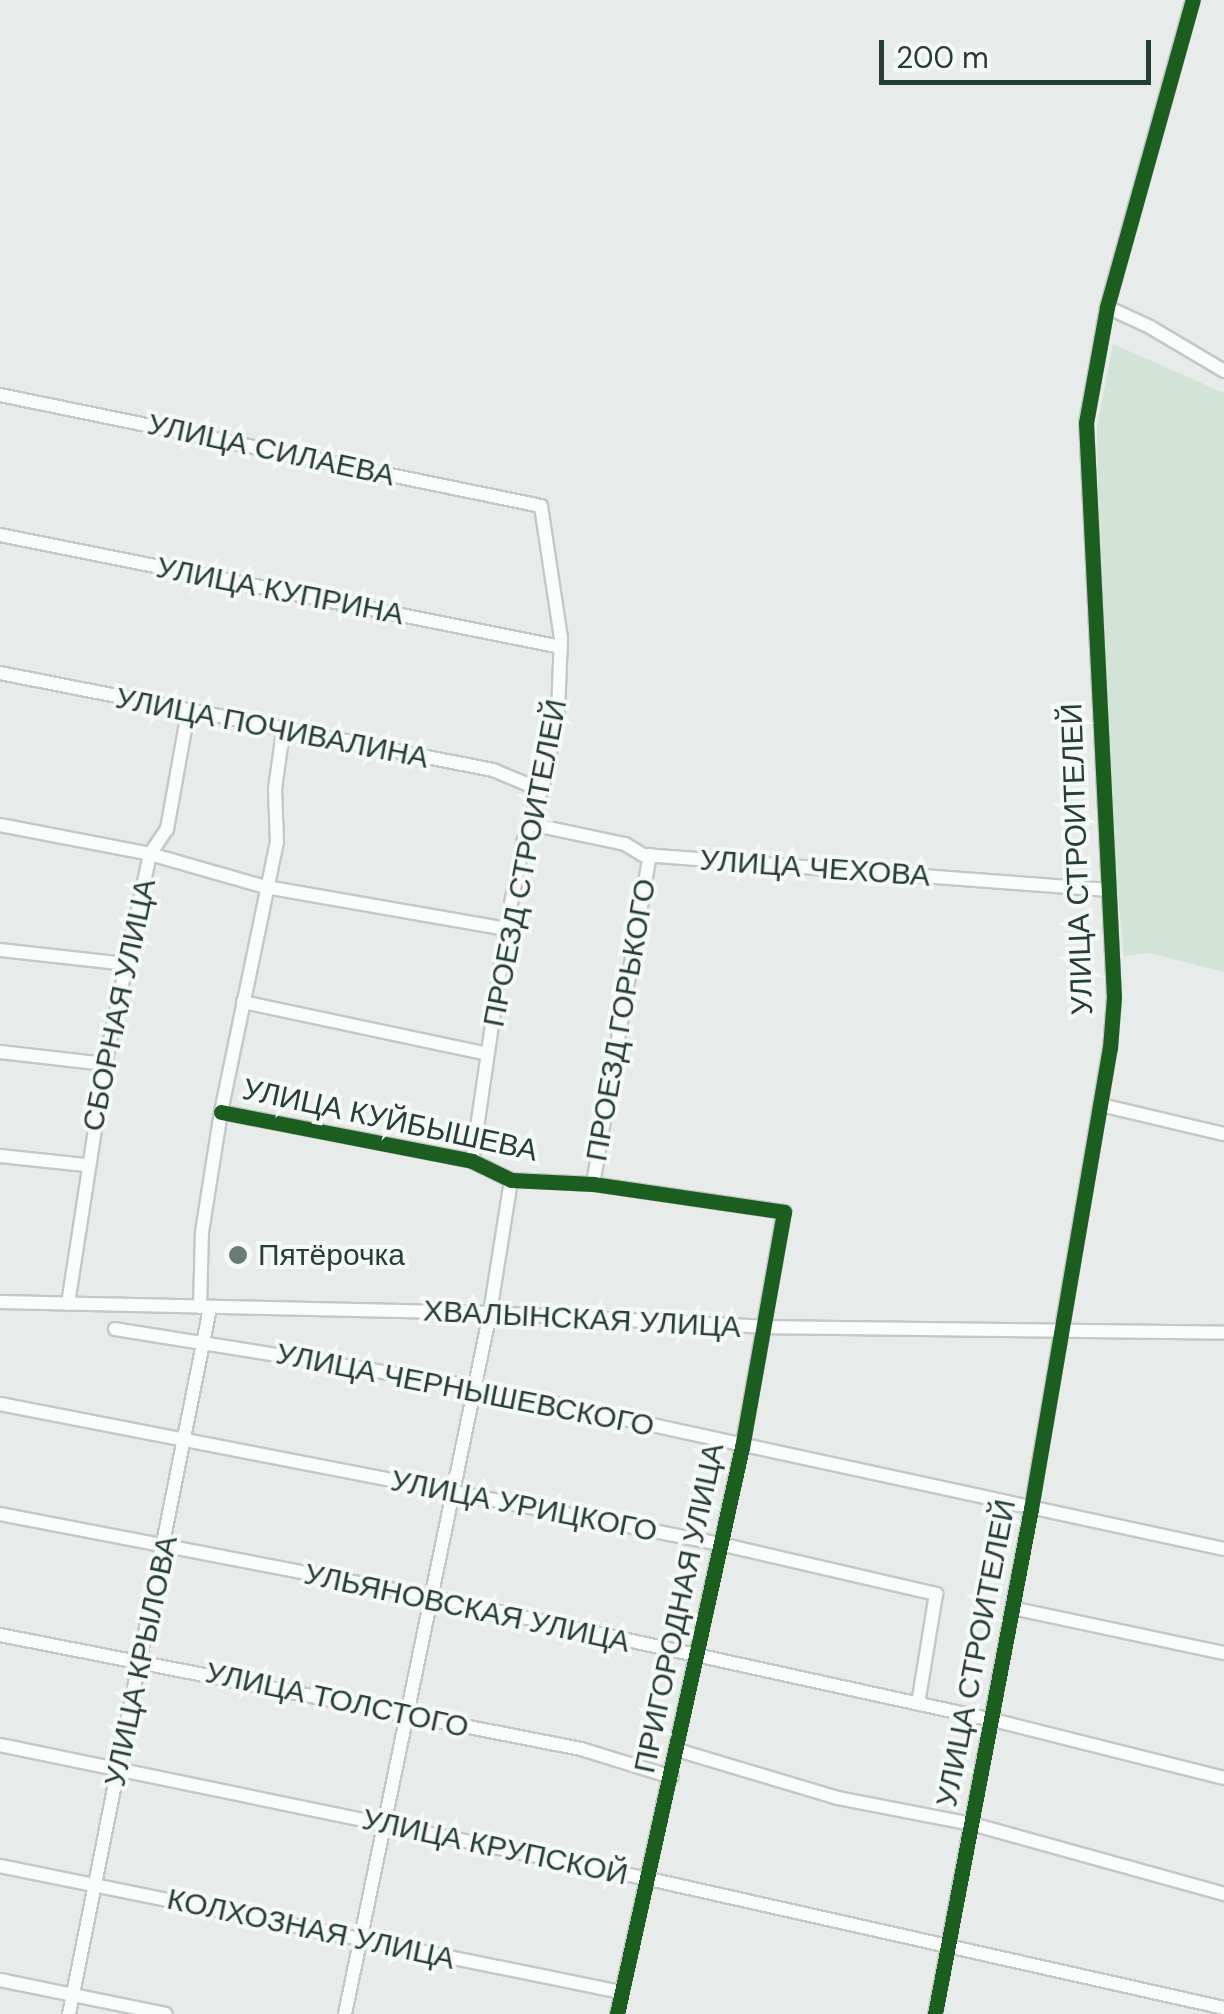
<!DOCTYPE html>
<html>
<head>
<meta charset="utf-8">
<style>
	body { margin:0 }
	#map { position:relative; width:1224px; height:2014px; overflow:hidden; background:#e7ebe9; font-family:"DM Sans",sans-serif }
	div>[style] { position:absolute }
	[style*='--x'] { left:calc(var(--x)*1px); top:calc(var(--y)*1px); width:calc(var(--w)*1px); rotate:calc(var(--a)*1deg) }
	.green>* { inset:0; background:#d2e3d7 }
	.roads { filter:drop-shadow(2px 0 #c4c8c6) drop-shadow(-2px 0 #c4c8c6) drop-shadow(0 2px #c4c8c6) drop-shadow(0 -2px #c4c8c6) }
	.minor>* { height:12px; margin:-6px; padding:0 6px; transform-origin:6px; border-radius:6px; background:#fbfcfc }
	.cycleway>* { height:15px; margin:-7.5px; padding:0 7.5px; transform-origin:7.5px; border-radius:7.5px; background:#1b5e20 }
	.dots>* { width:28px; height:28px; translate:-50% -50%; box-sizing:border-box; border:5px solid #f5f9f8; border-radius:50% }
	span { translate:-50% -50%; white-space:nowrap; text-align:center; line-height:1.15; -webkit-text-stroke:8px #f5f9f8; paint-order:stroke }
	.street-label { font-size:30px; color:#263d38 }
	.poi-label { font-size:30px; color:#263d38 }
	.left { translate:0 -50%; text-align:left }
	.scale { position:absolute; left:879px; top:40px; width:272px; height:45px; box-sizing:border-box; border:5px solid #263d38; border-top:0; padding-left:12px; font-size:30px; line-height:35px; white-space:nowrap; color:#263d38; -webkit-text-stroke:8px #f5f9f8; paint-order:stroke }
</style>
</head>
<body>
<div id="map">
	<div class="green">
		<i style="clip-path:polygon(1113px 344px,1224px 393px,1224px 972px,1149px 953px,1124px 956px,1115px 869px,1098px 502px,1097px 427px)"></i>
	</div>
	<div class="roads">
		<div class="minor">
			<i style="--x:1107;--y:307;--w:47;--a:24.9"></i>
			<i style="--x:1150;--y:327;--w:86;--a:30.7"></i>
			<i style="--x:0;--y:395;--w:552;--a:11.59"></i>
			<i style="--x:541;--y:506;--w:134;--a:81.4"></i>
			<i style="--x:561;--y:638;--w:74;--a:92.3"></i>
			<i style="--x:558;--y:712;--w:71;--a:101.3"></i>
			<i style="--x:544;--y:782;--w:65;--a:109"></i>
			<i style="--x:523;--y:843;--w:88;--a:101.2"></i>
			<i style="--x:506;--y:929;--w:234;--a:98.3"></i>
			<i style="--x:0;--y:535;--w:572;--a:11.29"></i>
			<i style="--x:0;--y:673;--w:502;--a:11.13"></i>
			<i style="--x:493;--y:770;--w:52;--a:22.6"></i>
			<i style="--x:530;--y:824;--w:97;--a:11.9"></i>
			<i style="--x:625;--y:844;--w:21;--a:31"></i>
			<i style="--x:643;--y:855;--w:464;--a:4.3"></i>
			<i style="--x:0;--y:825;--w:153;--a:10.9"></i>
			<i style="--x:150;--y:854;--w:121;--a:15.9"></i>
			<i style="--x:266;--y:887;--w:244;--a:9.9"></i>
			<i style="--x:0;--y:950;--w:127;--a:6.3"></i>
			<i style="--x:243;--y:1002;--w:250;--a:12"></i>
			<i style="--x:0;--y:1052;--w:106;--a:6.5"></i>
			<i style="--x:1101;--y:1105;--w:126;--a:13.3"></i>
			<i style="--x:221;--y:1112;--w:256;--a:11"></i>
			<i style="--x:472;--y:1161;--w:43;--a:26"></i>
			<i style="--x:511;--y:1180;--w:82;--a:2.8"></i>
			<i style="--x:593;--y:1184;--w:193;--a:8.3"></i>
			<i style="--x:784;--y:1212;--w:239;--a:100.1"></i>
			<i style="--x:742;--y:1447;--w:581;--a:102.43"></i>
			<i style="--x:0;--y:1156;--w:86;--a:6"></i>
			<i style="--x:593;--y:1184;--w:334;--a:-80.2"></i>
			<i style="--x:0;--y:1302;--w:490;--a:1.3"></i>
			<i style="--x:490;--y:1313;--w:274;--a:2.9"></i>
			<i style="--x:764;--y:1327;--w:460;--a:0.7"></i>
			<i style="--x:68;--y:1304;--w:243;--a:-81.2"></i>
			<i style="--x:105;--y:1064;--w:215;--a:-77.9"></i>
			<i style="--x:150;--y:854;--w:30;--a:-56"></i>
			<i style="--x:167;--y:829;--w:119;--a:-79.8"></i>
			<i style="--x:200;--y:1307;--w:75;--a:-88.5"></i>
			<i style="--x:202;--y:1232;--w:121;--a:-81"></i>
			<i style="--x:221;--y:1112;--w:276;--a:-78.3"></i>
			<i style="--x:277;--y:842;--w:53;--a:-92.2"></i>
			<i style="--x:275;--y:789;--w:59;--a:-82.1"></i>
			<i style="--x:115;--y:1329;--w:362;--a:9.1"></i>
			<i style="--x:472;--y:1386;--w:769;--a:12.23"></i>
			<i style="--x:0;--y:1404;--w:733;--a:11"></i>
			<i style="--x:720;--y:1544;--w:222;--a:13"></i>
			<i style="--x:936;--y:1594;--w:111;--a:99.3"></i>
			<i style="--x:0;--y:1514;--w:439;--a:10.9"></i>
			<i style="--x:431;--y:1597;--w:575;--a:12.35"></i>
			<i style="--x:993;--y:1720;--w:238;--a:14.1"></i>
			<i style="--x:1012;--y:1608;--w:217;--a:12"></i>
			<i style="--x:0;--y:1635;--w:592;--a:11.1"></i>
			<i style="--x:581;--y:1749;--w:95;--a:17.1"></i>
			<i style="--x:0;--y:1745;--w:663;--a:11.67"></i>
			<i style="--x:649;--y:1879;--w:589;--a:12.64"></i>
			<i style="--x:677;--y:1750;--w:168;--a:16.6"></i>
			<i style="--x:838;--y:1798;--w:136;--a:11"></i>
			<i style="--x:972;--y:1824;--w:262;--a:15.5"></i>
			<i style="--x:0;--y:1866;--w:634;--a:11.47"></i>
			<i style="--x:0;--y:1980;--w:169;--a:11.6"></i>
			<i style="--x:69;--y:2014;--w:720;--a:-78.71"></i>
			<i style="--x:345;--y:2014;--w:716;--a:-78.31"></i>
			<i style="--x:490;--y:1313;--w:135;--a:-81"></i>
			<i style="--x:935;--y:2014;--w:514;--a:-79.24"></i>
			<i style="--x:1031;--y:1509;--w:468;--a:-80.3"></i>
			<i style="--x:1110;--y:1048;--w:51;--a:-85.5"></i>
			<i style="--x:1114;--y:997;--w:575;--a:-92.79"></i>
			<i style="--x:1086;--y:423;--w:118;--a:-79.7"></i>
			<i style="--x:1107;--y:307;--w:319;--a:-74.4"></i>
		</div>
	</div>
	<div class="cycleway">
		<i style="--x:221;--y:1112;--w:256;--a:11"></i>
		<i style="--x:472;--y:1161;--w:43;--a:26"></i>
		<i style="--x:511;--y:1180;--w:82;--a:2.8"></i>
		<i style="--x:593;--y:1184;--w:193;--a:8.3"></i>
		<i style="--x:784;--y:1212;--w:239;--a:100.1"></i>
		<i style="--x:742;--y:1447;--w:581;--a:102.43"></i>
		<i style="--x:935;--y:2014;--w:514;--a:-79.24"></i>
		<i style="--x:1031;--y:1509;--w:468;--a:-80.3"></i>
		<i style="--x:1110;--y:1048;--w:51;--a:-85.5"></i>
		<i style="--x:1114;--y:997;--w:575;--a:-92.79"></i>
		<i style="--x:1086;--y:423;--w:118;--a:-79.7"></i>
		<i style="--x:1107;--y:307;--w:319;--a:-74.4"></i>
	</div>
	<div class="dots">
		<i style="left:238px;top:1255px;background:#6a7a76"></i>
	</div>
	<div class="street-label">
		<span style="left:271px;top:450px;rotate:12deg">УЛИЦА СИЛАЕВА</span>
		<span style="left:280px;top:591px;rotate:11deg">УЛИЦА КУПРИНА</span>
		<span style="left:272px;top:728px;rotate:11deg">УЛИЦА ПОЧИВАЛИНА</span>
		<span style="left:1077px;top:859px;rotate:-92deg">УЛИЦА СТРОИТЕЛЕЙ</span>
		<span style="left:525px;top:863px;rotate:-79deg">ПРОЕЗД СТРОИТЕЛЕЙ</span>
		<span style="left:815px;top:868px;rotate:4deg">УЛИЦА ЧЕХОВА</span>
		<span style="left:119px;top:1005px;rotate:-78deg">СБОРНАЯ УЛИЦА</span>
		<span style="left:621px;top:1020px;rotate:-80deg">ПРОЕЗД ГОРЬКОГО</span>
		<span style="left:390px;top:1120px;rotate:12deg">УЛИЦА КУЙБЫШЕВА</span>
		<span style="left:582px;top:1319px;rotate:3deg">ХВАЛЫНСКАЯ УЛИЦА</span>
		<span style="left:465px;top:1390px;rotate:11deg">УЛИЦА ЧЕРНЫШЕВСКОГО</span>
		<span style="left:524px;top:1506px;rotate:11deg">УЛИЦА УРИЦКОГО</span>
		<span style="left:467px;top:1608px;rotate:12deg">УЛЬЯНОВСКАЯ УЛИЦА</span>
		<span style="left:679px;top:1608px;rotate:-78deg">ПРИГОРОДНАЯ УЛИЦА</span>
		<span style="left:976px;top:1653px;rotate:-79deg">УЛИЦА СТРОИТЕЛЕЙ</span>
		<span style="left:141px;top:1661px;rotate:-78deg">УЛИЦА КРЫЛОВА</span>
		<span style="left:337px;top:1700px;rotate:12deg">УЛИЦА ТОЛСТОГО</span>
		<span style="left:495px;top:1847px;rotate:12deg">УЛИЦА КРУПСКОЙ</span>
		<span style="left:311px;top:1929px;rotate:12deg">КОЛХОЗНАЯ УЛИЦА</span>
	</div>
	<div class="poi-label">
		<span class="left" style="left:258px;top:1255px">Пятёрочка</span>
	</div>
	<div class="scale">200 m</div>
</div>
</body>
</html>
